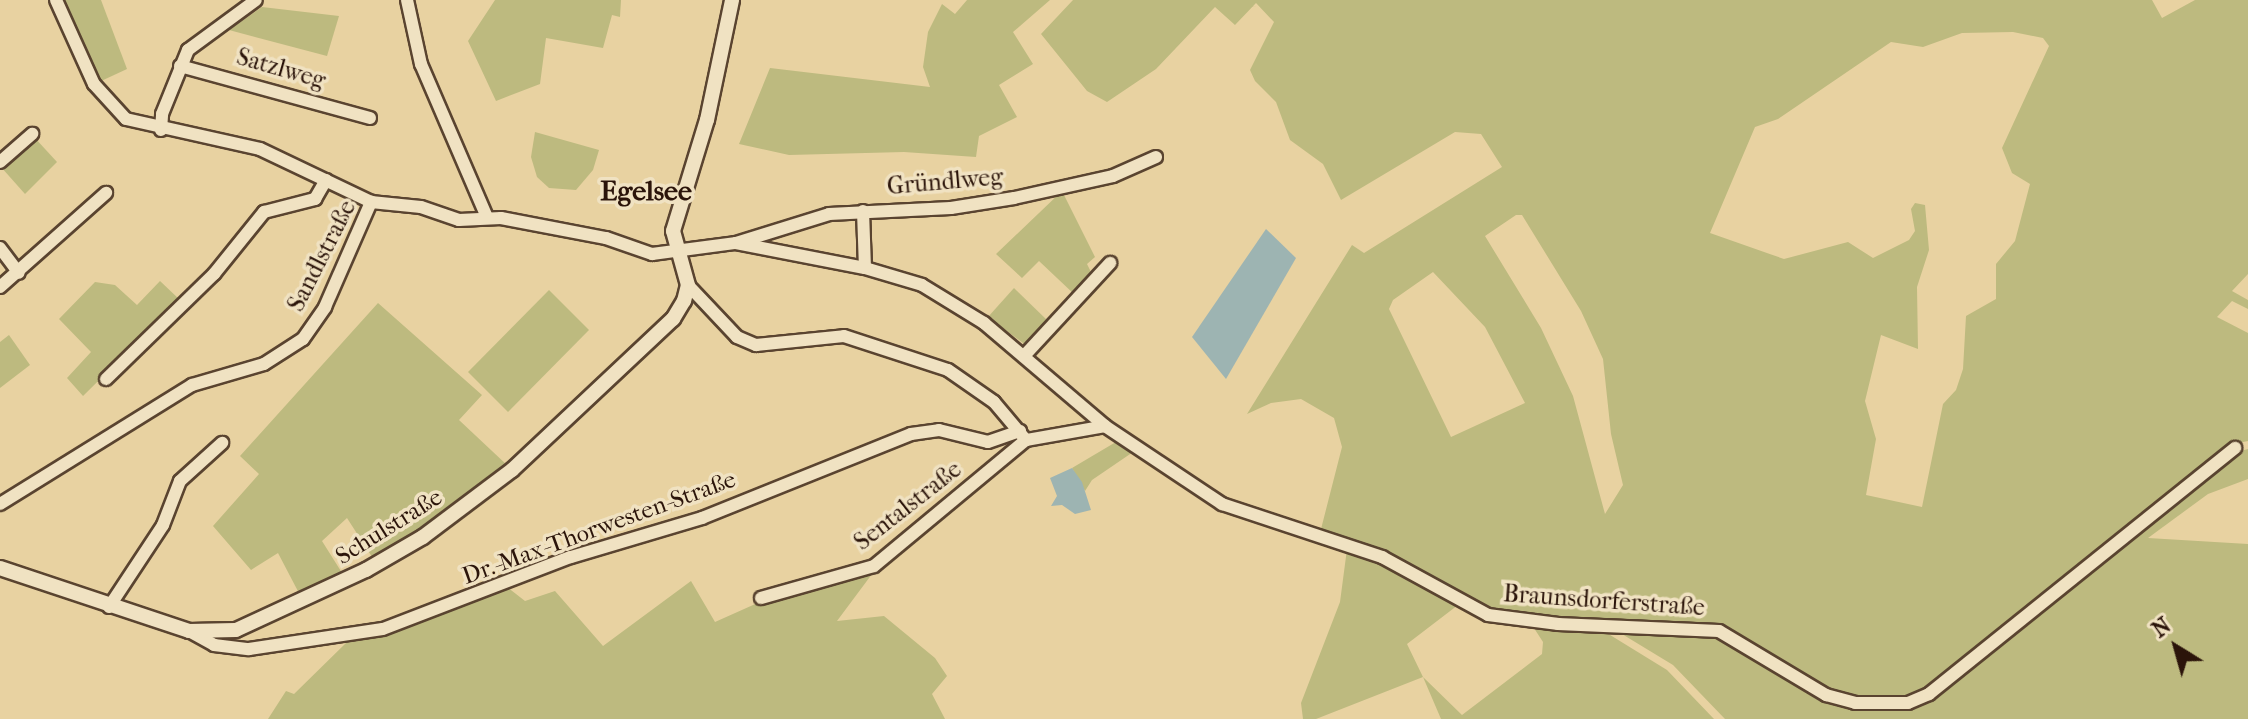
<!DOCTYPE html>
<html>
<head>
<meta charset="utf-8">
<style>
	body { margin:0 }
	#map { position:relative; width:2248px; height:719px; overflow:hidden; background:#e8d2a1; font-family:"IM FELL French Canon",serif }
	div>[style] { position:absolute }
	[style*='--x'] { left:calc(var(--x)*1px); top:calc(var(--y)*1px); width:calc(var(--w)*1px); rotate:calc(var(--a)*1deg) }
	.green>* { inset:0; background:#bdba7f }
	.water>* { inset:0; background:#9db4b2 }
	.roads { filter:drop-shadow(2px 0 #5a4430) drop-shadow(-2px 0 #5a4430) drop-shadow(0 2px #5a4430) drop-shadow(0 -2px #5a4430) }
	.minor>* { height:12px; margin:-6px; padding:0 6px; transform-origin:6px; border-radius:6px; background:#f0e2c2 }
	.tertiary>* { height:14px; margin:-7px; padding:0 7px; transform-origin:7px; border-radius:7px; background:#f0e2c2 }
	span { translate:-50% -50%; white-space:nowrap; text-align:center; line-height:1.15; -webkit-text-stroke:7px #f0e2c2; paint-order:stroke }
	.street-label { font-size:24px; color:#2b140a }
	.quarter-label { font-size:28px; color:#2b140a; font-weight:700 }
	.north { position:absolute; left:2136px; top:607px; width:80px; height:80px; -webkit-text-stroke:6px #f0e2c2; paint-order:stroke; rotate:323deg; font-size:22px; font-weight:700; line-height:32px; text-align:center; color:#2b140a }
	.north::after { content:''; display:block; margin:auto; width:28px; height:36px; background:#2b140a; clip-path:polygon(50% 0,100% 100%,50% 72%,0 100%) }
</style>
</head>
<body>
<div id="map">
	<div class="green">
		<i style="clip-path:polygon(62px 0,101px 0,127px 69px,99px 82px)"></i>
		<i style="clip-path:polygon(495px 0,621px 0,620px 17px,612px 15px,603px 48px,546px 38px,540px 84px,496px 101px,468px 41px)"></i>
		<i style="clip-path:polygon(967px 0,1050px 0,1013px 32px,1033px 64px,999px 85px,1017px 117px,979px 136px,976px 157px,904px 152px,789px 155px,739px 144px,770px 68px,930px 87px,923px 67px,928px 32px,942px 4px,955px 14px)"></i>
		<i style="clip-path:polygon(evenodd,1073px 0,2152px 0,2162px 18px,2195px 0,2248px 0,2248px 274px,2232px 291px,2248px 300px,2248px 309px,2232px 301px,2217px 317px,2248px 333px,2248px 441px,2233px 444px,2237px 452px,2248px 449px,2248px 479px,2208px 494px,2148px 538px,2248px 544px,2248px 719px,1725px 719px,1673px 665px,1617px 631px,1705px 632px,1745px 647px,1748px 641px,1733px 632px,1684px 623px,1505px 616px,1461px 598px,1419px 569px,1320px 533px,1342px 447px,1334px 418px,1301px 399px,1271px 403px,1247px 414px,1352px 245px,1364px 253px,1502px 167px,1481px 134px,1455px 132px,1341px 200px,1323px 164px,1290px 140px,1276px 102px,1255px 81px,1250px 70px,1274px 22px,1256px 3px,1235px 25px,1215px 7px,1156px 69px,1107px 102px,1087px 91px,1041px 34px,1073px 0,2013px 32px,2043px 38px,2049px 46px,2002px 148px,2012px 173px,2030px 184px,2015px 241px,1996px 264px,1996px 299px,1966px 316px,1963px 369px,1956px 390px,1943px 404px,1922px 507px,1866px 495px,1876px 439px,1865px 401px,1881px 335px,1918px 349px,1917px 287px,1929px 250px,1925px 205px,1915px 203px,1911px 209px,1915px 231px,1909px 240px,1873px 258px,1848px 242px,1784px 259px,1710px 233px,1755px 127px,1778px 119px,1891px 42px,1923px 47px,1962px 33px,2013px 32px,1073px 0,1516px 215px,1522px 215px,1581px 311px,1603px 359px,1611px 434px,1623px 485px,1605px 514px,1573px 396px,1541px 328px,1485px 236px,1516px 215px,1073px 0,1433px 272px,1485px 327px,1525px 403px,1451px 437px,1389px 309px,1393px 300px,1433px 272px)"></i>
		<i style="clip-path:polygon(262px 7px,339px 16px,327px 56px,229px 30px)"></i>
		<i style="clip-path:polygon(535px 132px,599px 150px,593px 170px,576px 190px,549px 188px,537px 177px,531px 157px)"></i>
		<i style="clip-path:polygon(34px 137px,57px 162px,25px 194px,1px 167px)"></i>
		<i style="clip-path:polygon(1062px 191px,1095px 257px,1087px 264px,1092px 274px,1075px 295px,1039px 261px,1022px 278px,996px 254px)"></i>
		<i style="clip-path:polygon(160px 281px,180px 300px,83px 396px,67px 378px,91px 352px,59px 319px,95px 282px,115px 285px,137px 305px)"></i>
		<i style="clip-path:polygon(1014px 288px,1049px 322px,1027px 346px,988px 317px)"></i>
		<i style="clip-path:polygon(549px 290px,589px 330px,508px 412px,468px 372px)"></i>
		<i style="clip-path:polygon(378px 303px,482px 395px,459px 420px,508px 466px,420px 534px,374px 560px,347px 518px,322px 541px,344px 576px,301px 597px,278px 553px,251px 570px,213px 526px,259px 474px,240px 456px)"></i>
		<i style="clip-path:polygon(9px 335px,30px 365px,0 388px,0 342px)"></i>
		<i style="clip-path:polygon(1121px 439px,1136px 450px,1092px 480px,1085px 491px,1072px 468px)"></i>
		<i style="clip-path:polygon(1347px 549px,1381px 560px,1458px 605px,1407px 644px,1423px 677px,1462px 715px,1542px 654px,1543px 642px,1532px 625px,1602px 630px,1667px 670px,1714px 719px,1441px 719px,1423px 677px,1316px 719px,1303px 719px,1301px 703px,1340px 602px)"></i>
		<i style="clip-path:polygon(875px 570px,837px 621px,884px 616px,935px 658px,947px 676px,932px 694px,945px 719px,268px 719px,286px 691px,294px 694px,346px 643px,507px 587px,525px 601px,555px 591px,603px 646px,691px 581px,715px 622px,762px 601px)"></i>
	</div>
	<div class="water">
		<i style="clip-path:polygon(1266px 229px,1296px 258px,1226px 379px,1192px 337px)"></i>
		<i style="clip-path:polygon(1072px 468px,1082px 482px,1091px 510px,1075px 514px,1062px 505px,1051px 506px,1057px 496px,1050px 478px)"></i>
	</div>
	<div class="roads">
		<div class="minor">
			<i style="--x:56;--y:0;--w:92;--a:65.7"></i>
			<i style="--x:94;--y:84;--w:47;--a:47.6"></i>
			<i style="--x:126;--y:119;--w:137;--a:12.6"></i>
			<i style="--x:260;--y:149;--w:123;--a:25.5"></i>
			<i style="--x:371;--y:202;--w:50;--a:5.7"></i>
			<i style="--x:421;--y:207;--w:40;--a:18.9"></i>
			<i style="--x:459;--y:220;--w:42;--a:-2.7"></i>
			<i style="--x:501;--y:218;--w:107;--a:10.8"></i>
			<i style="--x:606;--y:238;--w:49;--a:19.2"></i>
			<i style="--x:652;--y:254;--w:85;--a:-7.5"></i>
			<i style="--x:736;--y:243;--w:131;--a:11"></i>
			<i style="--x:865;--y:268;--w:59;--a:16.6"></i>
			<i style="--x:922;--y:285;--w:73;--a:31.5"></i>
			<i style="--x:984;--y:323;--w:159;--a:40.4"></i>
			<i style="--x:1105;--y:426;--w:141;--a:33.7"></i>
			<i style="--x:1222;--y:504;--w:169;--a:18.3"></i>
			<i style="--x:1382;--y:557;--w:121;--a:28.7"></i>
			<i style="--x:1488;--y:615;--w:71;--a:7.3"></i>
			<i style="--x:1558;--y:624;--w:161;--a:2.5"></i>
			<i style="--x:1719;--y:631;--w:125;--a:30.9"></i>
			<i style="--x:1826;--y:695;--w:30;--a:15"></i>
			<i style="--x:1855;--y:703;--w:53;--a:0"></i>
			<i style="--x:1908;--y:703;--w:23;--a:-23"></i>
			<i style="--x:1929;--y:694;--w:393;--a:-38.8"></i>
			<i style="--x:407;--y:0;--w:66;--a:77.7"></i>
			<i style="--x:421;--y:64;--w:167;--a:66.7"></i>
			<i style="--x:180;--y:66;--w:197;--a:15.3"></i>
			<i style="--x:161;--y:130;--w:16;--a:-86"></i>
			<i style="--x:162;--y:114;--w:69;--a:-67.9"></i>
			<i style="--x:188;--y:50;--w:84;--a:-36.3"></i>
			<i style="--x:0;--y:162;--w:43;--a:-41.2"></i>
			<i style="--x:863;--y:211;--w:57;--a:88"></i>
			<i style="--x:736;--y:243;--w:97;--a:-17.3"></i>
			<i style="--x:829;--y:214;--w:122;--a:-2.8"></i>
			<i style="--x:951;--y:208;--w:64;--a:-9"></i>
			<i style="--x:1014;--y:198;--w:101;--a:-12.5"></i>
			<i style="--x:1113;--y:176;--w:47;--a:-23.8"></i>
			<i style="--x:0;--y:248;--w:31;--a:53"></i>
			<i style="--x:688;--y:285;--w:71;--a:46.7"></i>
			<i style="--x:737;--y:337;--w:21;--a:23"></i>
			<i style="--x:756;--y:345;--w:88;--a:-5.8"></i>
			<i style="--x:844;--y:336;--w:109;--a:18.1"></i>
			<i style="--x:948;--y:370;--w:56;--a:34.8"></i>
			<i style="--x:994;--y:402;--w:50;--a:49.9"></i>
			<i style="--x:0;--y:287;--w:142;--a:-41.6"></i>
			<i style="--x:1024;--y:356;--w:127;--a:-47.2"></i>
			<i style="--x:106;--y:379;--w:151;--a:-44.2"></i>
			<i style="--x:214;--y:274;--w:80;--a:-51.1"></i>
			<i style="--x:264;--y:212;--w:53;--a:-14.3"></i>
			<i style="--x:315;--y:199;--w:22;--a:-60"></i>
			<i style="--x:0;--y:504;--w:226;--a:-31.8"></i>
			<i style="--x:192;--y:385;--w:75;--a:-16.3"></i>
			<i style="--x:264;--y:364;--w:46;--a:-32.7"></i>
			<i style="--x:303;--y:339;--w:39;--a:-55"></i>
			<i style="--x:325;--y:307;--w:115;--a:-66.3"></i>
			<i style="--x:761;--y:598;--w:117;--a:-15.8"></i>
			<i style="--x:874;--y:566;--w:197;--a:-39.7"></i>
			<i style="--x:1026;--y:440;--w:80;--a:-10"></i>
			<i style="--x:109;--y:607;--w:98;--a:-56.6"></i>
			<i style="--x:163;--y:525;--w:47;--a:-68.9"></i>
			<i style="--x:180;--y:481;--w:57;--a:-42.1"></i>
			<i style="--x:189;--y:631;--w:29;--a:29"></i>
			<i style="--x:214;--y:645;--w:35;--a:7"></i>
			<i style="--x:249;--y:649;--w:135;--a:-8.5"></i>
			<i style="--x:383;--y:629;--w:201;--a:-21"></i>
			<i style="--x:571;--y:557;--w:137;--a:-16.6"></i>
			<i style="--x:702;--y:518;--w:225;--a:-21.9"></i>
			<i style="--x:911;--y:434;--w:28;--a:-8"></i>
			<i style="--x:939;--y:430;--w:50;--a:13.8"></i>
			<i style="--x:988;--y:442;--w:34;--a:-19"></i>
		</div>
		<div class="tertiary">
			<i style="--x:0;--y:568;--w:199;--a:18.4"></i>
			<i style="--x:189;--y:631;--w:47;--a:-1.2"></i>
			<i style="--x:236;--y:630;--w:143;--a:-24.8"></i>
			<i style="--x:366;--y:570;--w:66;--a:-30.1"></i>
			<i style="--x:423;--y:537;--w:111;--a:-37"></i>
			<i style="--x:512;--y:470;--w:221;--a:-43.2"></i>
			<i style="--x:673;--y:319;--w:21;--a:-59"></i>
			<i style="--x:684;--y:301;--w:16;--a:-76"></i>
			<i style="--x:688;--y:285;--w:56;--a:-105.5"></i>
			<i style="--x:673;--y:231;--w:116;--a:-73"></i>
			<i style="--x:707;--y:120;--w:123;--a:-78.2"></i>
		</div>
	</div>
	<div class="street-label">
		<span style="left:281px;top:69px;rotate:16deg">Satzlweg</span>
		<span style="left:945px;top:182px;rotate:-5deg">Gründlweg</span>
		<span style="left:322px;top:256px;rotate:-63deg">Sandlstraße</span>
		<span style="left:908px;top:506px;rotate:-38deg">Sentalstraße</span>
		<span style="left:389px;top:527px;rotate:-32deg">Schulstraße</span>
		<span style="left:599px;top:528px;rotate:-20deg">Dr.-Max-Thorwesten-Straße</span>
		<span style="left:1604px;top:601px;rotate:4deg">Braunsdorferstraße</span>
	</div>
	<div class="quarter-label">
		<span style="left:646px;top:191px">Egelsee</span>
	</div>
	<div class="north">N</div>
</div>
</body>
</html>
